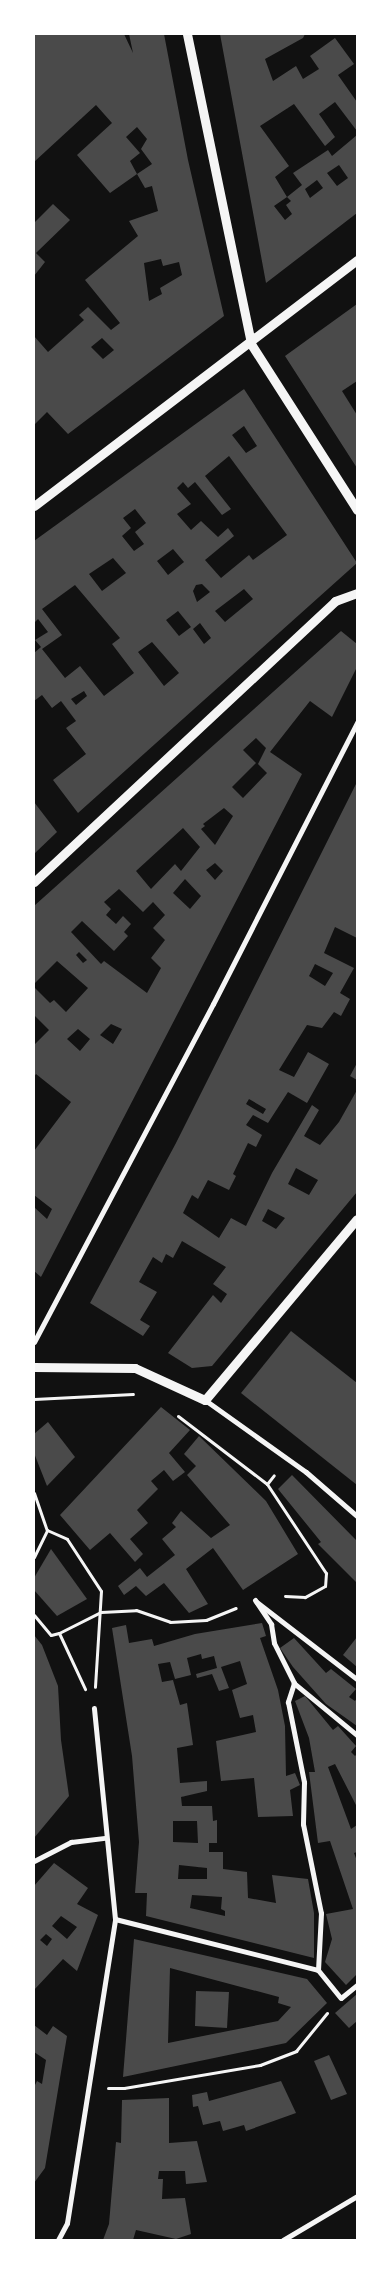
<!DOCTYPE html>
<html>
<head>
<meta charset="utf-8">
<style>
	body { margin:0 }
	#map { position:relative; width:391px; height:2274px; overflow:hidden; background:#111; font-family:Lato,sans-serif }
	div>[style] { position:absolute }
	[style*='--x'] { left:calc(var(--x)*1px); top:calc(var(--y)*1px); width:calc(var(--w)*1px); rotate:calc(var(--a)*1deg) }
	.building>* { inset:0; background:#4a4a4a }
	.path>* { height:3px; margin:-1.5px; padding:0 1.5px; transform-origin:1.5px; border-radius:1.5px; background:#f5f5f5 }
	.pedestrian>* { height:4.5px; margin:-2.25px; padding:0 2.25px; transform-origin:2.25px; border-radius:2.25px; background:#f5f5f5 }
	.minor>* { height:5px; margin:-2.5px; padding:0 2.5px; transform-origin:2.5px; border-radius:2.5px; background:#f5f5f5 }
	.tertiary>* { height:9px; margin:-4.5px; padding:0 4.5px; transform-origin:4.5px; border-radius:4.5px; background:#f5f5f5 }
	span { translate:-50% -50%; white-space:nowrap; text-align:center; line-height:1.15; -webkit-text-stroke:5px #fff; paint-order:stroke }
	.frame { position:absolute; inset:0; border:35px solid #fff; pointer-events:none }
</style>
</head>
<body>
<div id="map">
	<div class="building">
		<i style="clip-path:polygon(evenodd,34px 34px,124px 34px,133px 53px,129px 34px,164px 34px,188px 160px,224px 316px,68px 434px,47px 412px,34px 425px,34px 336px,48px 352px,84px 320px,79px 315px,88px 307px,111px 330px,120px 323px,85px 280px,138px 236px,129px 221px,158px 211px,152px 186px,145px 188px,137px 174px,152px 164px,141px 149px,147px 139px,137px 127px,126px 137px,140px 153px,130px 161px,137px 174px,110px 193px,77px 155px,112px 123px,96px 105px,34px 162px,34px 34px,161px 259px,163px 266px,179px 262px,182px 275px,160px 288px,162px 294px,149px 301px,144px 263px,161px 259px,34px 34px,102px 338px,114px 350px,103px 359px,91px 347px,102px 338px)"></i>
		<i style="clip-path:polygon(evenodd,220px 34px,305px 34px,303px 38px,265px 59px,273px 81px,296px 66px,303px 79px,319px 69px,310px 56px,335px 38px,354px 64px,338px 75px,357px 102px,357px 131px,335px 102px,319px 114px,335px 137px,325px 146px,294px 104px,260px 126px,289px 166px,275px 177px,287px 197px,274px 206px,285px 220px,292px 214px,286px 205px,291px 201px,287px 197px,302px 185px,293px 173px,328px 150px,332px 156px,357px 135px,357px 213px,266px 283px,220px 34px,339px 165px,348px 178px,337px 186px,327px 173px,339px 165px,220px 34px,317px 180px,323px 188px,310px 198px,305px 189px,317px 180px)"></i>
		<i style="clip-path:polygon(53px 204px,70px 220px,36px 253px,45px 262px,34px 276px,34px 223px)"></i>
		<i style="clip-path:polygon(357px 304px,357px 381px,342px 391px,357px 415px,357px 468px,285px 356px)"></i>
		<i style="clip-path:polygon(evenodd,244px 389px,357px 563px,78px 813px,53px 780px,86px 754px,66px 728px,76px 721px,61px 701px,52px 708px,42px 695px,34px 701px,34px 653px,41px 647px,35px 640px,48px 632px,38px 619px,34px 623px,34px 541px,244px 389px,244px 426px,257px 446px,246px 453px,232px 435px,244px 426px,244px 389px,229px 456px,287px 535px,253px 560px,249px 555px,221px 578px,205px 560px,234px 536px,228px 528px,218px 537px,201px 521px,191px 530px,177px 514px,191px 504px,177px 488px,183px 482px,188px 488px,195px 482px,222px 515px,231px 509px,205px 476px,229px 456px,244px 389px,135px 509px,146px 523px,135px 532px,144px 544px,134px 551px,122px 536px,131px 528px,123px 518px,135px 509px,244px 389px,173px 549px,184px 562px,168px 575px,157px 561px,173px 549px,244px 389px,113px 558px,126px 573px,102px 591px,89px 574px,113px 558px,244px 389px,202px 584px,210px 592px,197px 602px,193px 591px,196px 585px,202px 584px,244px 389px,75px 585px,120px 638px,112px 644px,134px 673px,104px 696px,80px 666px,65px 678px,42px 649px,62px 635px,42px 609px,75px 585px,244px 389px,244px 589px,253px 599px,225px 622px,215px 611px,244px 589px,244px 389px,178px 611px,191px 627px,179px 636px,166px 620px,178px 611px,244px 389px,200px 623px,211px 638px,204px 644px,193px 629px,200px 623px,244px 389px,152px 642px,179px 673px,164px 686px,138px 652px,152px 642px,244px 389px,84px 691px,87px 696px,76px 705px,71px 699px,84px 691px)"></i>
		<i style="clip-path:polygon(evenodd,341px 631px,357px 644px,357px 667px,332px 717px,310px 701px,270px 752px,302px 774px,41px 1277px,34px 1271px,34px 1207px,47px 1219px,52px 1209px,34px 1195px,34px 1151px,71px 1102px,36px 1074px,34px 1077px,34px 1045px,49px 1030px,34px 1015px,34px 987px,50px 1003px,54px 1000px,66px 1012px,88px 988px,57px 961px,34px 984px,34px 906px,341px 631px,256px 738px,266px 748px,258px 764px,267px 773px,243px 798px,232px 787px,256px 763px,243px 750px,256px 738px,341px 631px,224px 808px,233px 816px,215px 845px,201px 829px,205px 826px,203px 824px,224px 808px,341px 631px,183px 828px,200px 847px,181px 871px,175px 864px,151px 889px,136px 871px,183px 828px,341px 631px,215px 863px,223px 871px,215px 880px,206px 870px,215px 863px,341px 631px,185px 879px,201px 896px,190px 909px,173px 893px,185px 879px,341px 631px,119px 889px,143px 912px,153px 902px,165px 915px,153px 928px,165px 940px,151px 958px,161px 968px,147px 993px,104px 961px,101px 964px,71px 932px,82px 921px,114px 951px,128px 936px,124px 932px,131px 924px,123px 916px,116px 924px,106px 915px,111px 909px,104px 902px,119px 889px,341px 631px,79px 952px,87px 960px,83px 963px,76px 955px,79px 952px,341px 631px,111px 1024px,122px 1029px,113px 1044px,100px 1035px,111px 1024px,341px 631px,78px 1029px,90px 1039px,80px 1051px,67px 1039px,78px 1029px)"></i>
		<i style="clip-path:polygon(evenodd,357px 782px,357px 938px,335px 927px,324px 953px,354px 968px,340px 993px,350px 999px,341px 1016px,334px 1012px,322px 1028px,307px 1025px,279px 1070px,294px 1077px,308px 1052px,329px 1064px,307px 1103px,288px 1092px,268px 1123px,253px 1115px,246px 1125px,262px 1135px,256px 1147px,248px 1143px,233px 1174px,236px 1176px,229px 1190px,208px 1180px,198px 1199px,192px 1195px,183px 1213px,219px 1238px,231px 1218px,246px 1226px,272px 1173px,312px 1105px,319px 1110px,304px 1136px,320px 1145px,339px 1122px,357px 1090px,357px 1192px,212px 1366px,192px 1368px,168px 1353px,213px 1295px,221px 1303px,227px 1294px,213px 1284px,226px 1267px,182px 1241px,173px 1258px,166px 1254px,162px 1263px,153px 1257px,139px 1282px,157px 1292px,140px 1320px,150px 1326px,143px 1336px,90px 1303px,176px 1143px,357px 782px,315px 964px,333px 973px,325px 986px,309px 976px,315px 964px,357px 782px,249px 1099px,266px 1109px,263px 1114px,246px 1104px,249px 1099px,357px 782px,296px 1168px,318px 1180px,309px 1195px,288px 1184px,296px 1168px,357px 782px,268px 1209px,285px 1218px,276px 1229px,262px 1221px,268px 1209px)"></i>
		<i style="clip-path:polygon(34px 802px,57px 832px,34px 854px)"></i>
		<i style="clip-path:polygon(357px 1063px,357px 1080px,350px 1076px)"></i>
		<i style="clip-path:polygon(291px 1331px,357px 1383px,357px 1485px,241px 1393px)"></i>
		<i style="clip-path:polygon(161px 1407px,190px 1430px,169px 1453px,185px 1472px,173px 1481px,164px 1470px,151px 1481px,158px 1489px,137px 1510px,148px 1523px,130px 1539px,143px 1554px,135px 1562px,110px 1533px,90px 1550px,60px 1515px)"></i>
		<i style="clip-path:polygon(48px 1422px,75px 1457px,47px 1486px,34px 1453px,34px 1434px)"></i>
		<i style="clip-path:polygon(199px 1436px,266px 1501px,298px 1554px,243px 1590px,213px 1548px,186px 1569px,208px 1604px,189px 1613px,164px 1583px,146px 1596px,136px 1586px,124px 1595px,118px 1586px,140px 1568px,147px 1577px,175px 1555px,162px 1539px,176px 1527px,172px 1523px,181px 1511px,211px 1538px,230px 1525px,187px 1475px,196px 1466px,184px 1454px)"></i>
		<i style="clip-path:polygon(292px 1475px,357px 1541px,357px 1583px,318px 1544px,321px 1542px,278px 1489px)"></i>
		<i style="clip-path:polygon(51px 1549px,87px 1599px,57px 1616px,34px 1590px,34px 1578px)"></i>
		<i style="clip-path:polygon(evenodd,262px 1623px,266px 1636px,260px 1638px,278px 1690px,285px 1726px,286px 1776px,295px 1773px,300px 1785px,290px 1790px,293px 1816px,258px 1817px,254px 1778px,221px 1781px,216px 1741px,256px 1732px,253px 1715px,240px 1718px,232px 1690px,247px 1684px,240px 1661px,221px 1667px,229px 1688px,219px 1691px,212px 1674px,197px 1678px,196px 1674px,217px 1668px,214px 1656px,202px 1659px,201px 1654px,187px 1658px,191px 1675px,175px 1679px,170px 1662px,158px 1664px,162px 1682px,173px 1680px,180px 1705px,187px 1703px,193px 1745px,177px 1748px,180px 1783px,207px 1781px,207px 1791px,181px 1797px,182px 1806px,212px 1806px,213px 1821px,217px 1820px,217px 1843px,209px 1843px,209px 1852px,223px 1852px,223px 1869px,247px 1872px,248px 1898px,276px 1903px,272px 1875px,308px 1879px,314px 1913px,314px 1958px,146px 1916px,147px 1893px,135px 1893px,139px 1842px,132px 1756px,112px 1628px,126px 1625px,129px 1643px,152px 1639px,154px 1646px,195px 1634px,262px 1623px,173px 1821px,197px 1821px,198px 1843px,173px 1842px,173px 1821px,262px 1623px,179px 1865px,207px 1868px,207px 1879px,178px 1879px,179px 1865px,262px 1623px,192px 1895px,222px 1897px,221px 1909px,225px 1911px,225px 1916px,190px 1908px,192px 1895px)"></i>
		<i style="clip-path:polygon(34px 1635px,42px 1645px,58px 1686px,61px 1740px,69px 1796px,34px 1838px)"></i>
		<i style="clip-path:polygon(357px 1637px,357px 1667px,343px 1655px)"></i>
		<i style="clip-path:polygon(294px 1638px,326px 1673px,331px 1669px,356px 1689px,349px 1697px,355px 1701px,357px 1698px,357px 1726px,326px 1704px,293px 1667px,280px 1648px)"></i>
		<i style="clip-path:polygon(305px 1696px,333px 1730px,338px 1726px,356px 1746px,351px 1752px,355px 1756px,357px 1754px,357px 1807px,335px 1764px,328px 1767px,351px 1829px,357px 1825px,357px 1852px,354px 1853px,357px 1861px,357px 1974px,346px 1985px,325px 1962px,332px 1939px,326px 1914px,353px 1909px,330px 1841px,318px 1843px,309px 1772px,315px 1772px,309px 1738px,295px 1701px)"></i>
		<i style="clip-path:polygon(evenodd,54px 1863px,88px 1888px,77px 1904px,98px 1915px,77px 1971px,63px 1959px,34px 1990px,34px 1886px,54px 1863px,61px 1916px,77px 1927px,67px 1939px,52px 1926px,61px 1916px,54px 1863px,46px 1934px,52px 1939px,47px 1946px,40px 1940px,46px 1934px)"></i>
		<i style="clip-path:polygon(evenodd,134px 1939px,307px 1979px,327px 2003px,286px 2043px,123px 2077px,134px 1939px,170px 1968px,279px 1997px,278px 2003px,291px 2007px,278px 2021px,168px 2043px,170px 1968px)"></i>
		<i style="clip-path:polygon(196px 1991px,229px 1992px,227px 2028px,195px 2026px)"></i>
		<i style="clip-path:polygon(357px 1994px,357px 2021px,349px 2028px,335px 2013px)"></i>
		<i style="clip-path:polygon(34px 2025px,47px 2035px,53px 2026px,67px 2036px,45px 2168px,34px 2183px,34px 2087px,37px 2081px,42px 2084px,46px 2060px,34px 2052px)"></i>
		<i style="clip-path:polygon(329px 2055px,347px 2094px,331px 2100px,314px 2061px)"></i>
		<i style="clip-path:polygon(281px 2081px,296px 2113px,246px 2131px,244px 2125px,223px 2131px,220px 2121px,203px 2125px,198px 2106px,193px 2107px,192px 2095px,207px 2092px,209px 2101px)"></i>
		<i style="clip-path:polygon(169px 2098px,169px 2143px,197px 2141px,207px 2182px,186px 2184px,185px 2171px,159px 2171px,158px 2179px,163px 2179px,162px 2199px,185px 2198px,191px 2234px,176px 2239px,136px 2230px,133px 2240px,103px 2240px,109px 2224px,116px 2142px,121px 2143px,122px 2100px)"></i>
	</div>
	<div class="path">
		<i style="--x:34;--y:1399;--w:99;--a:-2.9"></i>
		<i style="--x:178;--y:1416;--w:112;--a:37.4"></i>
		<i style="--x:267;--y:1484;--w:11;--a:-52"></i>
		<i style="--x:267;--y:1484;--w:107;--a:56.5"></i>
		<i style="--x:326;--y:1573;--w:13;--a:94"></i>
		<i style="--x:325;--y:1586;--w:23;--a:151"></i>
		<i style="--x:305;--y:1597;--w:20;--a:-177"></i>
		<i style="--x:34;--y:1493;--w:39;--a:71"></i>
		<i style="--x:47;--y:1530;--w:22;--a:24"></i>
		<i style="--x:67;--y:1539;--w:62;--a:56.8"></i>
		<i style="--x:101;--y:1591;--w:96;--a:93.6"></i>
		<i style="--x:34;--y:1557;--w:30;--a:-64"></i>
		<i style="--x:34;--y:1615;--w:26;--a:50"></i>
		<i style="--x:51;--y:1635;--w:8;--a:-14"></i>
		<i style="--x:59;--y:1633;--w:62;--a:65.1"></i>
		<i style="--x:59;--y:1633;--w:47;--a:-26.6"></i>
		<i style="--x:101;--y:1612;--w:35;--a:-3"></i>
		<i style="--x:136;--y:1610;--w:36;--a:19"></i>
		<i style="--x:170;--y:1622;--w:36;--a:-3"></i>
		<i style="--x:206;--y:1620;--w:32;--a:-22"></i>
		<i style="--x:108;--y:2088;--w:16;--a:0"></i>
		<i style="--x:124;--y:2088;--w:138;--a:-9.6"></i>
		<i style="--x:260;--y:2065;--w:39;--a:-21"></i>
		<i style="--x:296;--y:2051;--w:49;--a:-50.8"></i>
	</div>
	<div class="pedestrian">
		<i style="--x:257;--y:1602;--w:126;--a:37.6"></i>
		<i style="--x:294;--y:1683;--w:82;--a:39.5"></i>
		<i style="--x:341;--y:1998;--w:21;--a:-39"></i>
	</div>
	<div class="minor">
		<i style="--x:34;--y:1342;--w:382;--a:-62.1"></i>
		<i style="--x:213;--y:1004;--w:317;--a:-62.9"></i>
		<i style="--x:205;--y:1400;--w:124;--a:35.5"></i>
		<i style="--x:306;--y:1472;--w:67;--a:40.8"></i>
		<i style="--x:255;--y:1600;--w:29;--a:56"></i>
		<i style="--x:271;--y:1624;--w:19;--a:81"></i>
		<i style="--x:274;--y:1643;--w:45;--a:63.4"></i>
		<i style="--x:294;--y:1683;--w:20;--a:108"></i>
		<i style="--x:288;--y:1702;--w:82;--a:78.7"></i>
		<i style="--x:304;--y:1782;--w:42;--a:91.4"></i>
		<i style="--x:303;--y:1824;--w:91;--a:78.6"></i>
		<i style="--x:321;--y:1913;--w:57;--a:93"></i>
		<i style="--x:34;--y:1861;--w:42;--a:-27.2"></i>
		<i style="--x:71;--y:1842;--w:34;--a:-7"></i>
		<i style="--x:115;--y:1919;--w:209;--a:14.1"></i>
		<i style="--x:318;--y:1970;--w:36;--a:51"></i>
		<i style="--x:58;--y:2240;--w:19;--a:-62"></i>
		<i style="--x:67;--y:2223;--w:308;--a:-81"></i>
		<i style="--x:115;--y:1919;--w:212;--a:-95.7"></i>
		<i style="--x:283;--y:2240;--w:86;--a:-30.7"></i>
	</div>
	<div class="tertiary">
		<i style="--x:187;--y:34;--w:317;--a:78.3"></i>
		<i style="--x:251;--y:344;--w:197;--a:57.4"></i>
		<i style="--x:34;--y:506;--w:406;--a:-37.3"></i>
		<i style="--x:34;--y:882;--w:412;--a:-43"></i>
		<i style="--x:335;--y:601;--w:23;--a:-20"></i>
		<i style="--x:34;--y:1367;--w:101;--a:0.6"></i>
		<i style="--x:135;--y:1368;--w:77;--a:24.6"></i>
		<i style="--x:205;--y:1400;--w:236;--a:-50"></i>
	</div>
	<div class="frame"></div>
</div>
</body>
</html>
